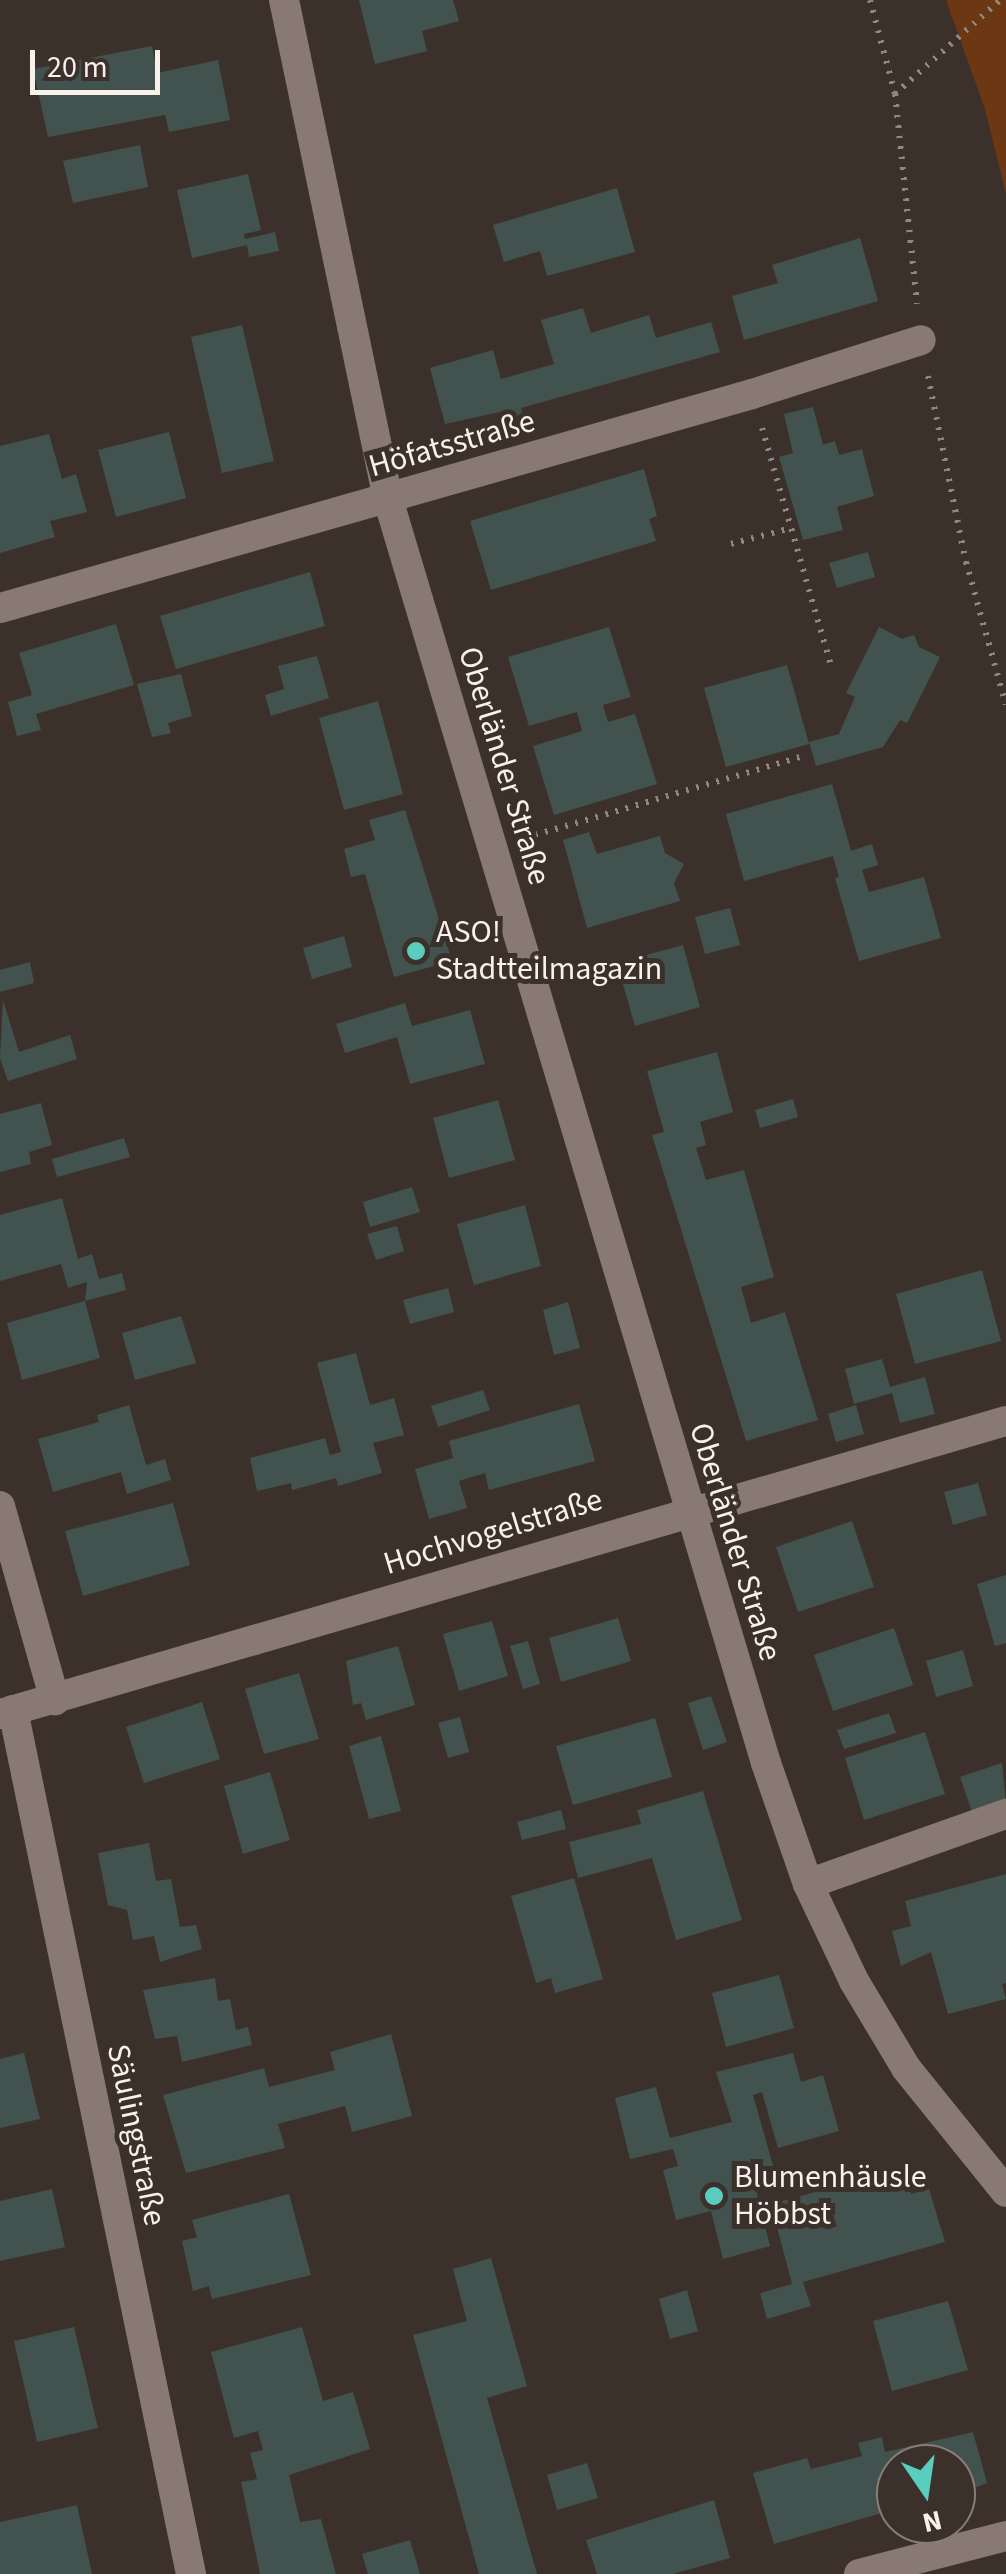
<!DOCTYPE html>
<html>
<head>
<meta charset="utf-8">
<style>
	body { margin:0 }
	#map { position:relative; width:1006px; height:2574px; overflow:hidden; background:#3c312a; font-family:"Source Sans 3",sans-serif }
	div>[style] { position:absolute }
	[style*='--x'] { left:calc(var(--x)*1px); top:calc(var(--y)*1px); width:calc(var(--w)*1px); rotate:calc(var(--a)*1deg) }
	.green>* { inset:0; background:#6c3813 }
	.building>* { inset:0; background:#42524f }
	.path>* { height:6px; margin-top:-3px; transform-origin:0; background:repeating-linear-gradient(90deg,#918781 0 2.5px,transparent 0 10.5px) }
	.minor>* { height:30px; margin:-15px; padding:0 15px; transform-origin:15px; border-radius:15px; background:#887a73 }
	.dots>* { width:28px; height:28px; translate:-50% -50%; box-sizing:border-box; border:5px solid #3c312a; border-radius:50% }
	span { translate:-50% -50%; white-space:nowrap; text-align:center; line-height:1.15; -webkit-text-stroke:10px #3c312a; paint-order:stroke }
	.street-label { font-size:32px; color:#f8f1ec }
	.poi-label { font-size:32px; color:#f8f1ec }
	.left { translate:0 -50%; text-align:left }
	.north { position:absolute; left:876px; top:2444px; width:100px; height:100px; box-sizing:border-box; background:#3c312a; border:2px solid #877e78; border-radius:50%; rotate:167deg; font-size:28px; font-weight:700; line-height:40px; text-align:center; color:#f8f1ec }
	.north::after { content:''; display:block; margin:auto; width:35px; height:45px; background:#59cebf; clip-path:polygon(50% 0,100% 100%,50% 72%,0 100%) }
	.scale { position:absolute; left:30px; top:50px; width:130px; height:45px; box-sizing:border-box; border:5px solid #f8f1ec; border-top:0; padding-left:12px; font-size:30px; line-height:35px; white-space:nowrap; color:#f8f1ec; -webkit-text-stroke:8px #3c312a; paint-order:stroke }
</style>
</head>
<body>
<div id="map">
	<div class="green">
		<i style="clip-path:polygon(946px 0,1006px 0,1006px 194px,985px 109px)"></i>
	</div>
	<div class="building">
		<i style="clip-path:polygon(359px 0,453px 0,459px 21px,422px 31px,427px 51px,375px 64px)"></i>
		<i style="clip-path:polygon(152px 46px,157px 73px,218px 60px,230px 120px,169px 132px,165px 115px,48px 137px,33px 69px)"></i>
		<i style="clip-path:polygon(140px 145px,148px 187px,73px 203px,63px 161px)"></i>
		<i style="clip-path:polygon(248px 174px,261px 230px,244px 234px,245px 239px,275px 232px,279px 251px,249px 257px,247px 245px,192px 258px,177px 190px)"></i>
		<i style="clip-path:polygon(617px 188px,635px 252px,547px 276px,540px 251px,504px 262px,493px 225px)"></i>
		<i style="clip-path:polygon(860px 238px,878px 301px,744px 340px,732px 296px,778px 283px,772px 265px)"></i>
		<i style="clip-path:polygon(583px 308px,591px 333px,649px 315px,656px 338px,711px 322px,720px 352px,521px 408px,524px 418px,508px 422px,504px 411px,445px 424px,430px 368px,493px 350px,501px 379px,554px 364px,541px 320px)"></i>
		<i style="clip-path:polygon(242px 325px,274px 461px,222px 473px,191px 337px)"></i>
		<i style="clip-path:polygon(813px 407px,823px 445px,835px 441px,839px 455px,862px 449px,874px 496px,837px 507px,843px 530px,803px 540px,779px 457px,793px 453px,784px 414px)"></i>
		<i style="clip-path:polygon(169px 432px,186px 498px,116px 517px,98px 450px)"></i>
		<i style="clip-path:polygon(49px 434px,62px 479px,76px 474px,87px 512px,50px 521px,55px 537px,0 553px,0 446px)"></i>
		<i style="clip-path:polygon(644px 469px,657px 516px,649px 519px,656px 541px,491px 590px,470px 521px)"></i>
		<i style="clip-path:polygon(868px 552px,875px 577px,837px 588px,829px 563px)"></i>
		<i style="clip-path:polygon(310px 572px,325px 626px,176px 669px,160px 616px)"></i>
		<i style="clip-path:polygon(116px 624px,134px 685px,36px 714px,41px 730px,17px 736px,8px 702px,32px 695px,19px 653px)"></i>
		<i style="clip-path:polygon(609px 627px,631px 697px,603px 705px,608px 722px,635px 714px,657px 784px,554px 815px,533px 746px,582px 731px,577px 712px,529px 726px,508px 657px)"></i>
		<i style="clip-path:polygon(879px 627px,902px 639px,914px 635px,919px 647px,940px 657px,907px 723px,900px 720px,883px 747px,816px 766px,809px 742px,839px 734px,855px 697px,846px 693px)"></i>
		<i style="clip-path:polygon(317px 656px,329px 698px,271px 716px,265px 695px,284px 689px,278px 666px)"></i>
		<i style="clip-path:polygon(787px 665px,809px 744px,726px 767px,704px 688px)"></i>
		<i style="clip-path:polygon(181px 674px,192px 716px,168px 723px,171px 733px,152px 737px,137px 684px)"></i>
		<i style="clip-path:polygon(378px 701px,403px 794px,344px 810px,319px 718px)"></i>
		<i style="clip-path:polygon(832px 784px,851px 851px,872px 844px,878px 865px,862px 870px,869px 892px,924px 877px,941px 938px,859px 961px,835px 878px,839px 877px,833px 856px,744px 881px,726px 814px)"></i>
		<i style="clip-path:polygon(405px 810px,452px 961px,394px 977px,365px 874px,351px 877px,344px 849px,375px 840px,369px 820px)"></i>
		<i style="clip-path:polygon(589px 832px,597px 854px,660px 836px,665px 853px,684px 864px,674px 883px,680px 901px,587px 928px,563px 840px)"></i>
		<i style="clip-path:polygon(730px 908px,740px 945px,705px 954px,695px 917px)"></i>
		<i style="clip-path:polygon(344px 936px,352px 967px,312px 979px,303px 948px)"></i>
		<i style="clip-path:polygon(683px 945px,700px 1007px,635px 1026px,617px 963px)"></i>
		<i style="clip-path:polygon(30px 962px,34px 983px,0 992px,0 970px)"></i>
		<i style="clip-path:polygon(3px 1000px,19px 1052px,70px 1035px,77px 1059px,8px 1081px,0 1058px)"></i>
		<i style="clip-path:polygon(405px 1003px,412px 1026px,470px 1010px,485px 1064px,410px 1084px,397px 1037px,345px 1053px,336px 1024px)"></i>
		<i style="clip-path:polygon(717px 1052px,733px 1112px,700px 1122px,706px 1145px,696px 1148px,706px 1180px,744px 1170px,774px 1277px,741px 1287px,751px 1323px,785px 1312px,818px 1420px,746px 1441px,652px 1135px,664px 1132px,647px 1071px)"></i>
		<i style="clip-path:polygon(793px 1099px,798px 1117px,760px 1128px,755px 1110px)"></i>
		<i style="clip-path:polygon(498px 1100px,515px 1160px,449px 1178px,433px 1118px)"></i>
		<i style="clip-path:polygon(41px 1103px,52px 1145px,29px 1152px,31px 1164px,0 1172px,0 1114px)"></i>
		<i style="clip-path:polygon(124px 1138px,130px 1157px,57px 1177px,52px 1159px)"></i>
		<i style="clip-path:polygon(412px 1187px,420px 1212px,370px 1227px,363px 1202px)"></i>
		<i style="clip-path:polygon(62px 1198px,78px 1259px,92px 1254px,99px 1279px,122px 1273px,126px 1290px,85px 1301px,87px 1282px,68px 1288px,61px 1264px,0 1281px,0 1215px)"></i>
		<i style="clip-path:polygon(525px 1205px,541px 1266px,474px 1285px,457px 1224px)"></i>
		<i style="clip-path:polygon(397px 1226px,404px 1251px,376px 1260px,367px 1234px)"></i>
		<i style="clip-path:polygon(982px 1270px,1001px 1341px,915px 1364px,896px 1294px)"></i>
		<i style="clip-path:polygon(448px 1288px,454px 1312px,410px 1324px,403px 1300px)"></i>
		<i style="clip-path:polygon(85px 1301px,100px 1358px,22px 1380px,7px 1323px)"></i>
		<i style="clip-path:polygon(568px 1302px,580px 1348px,554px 1355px,543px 1310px)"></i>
		<i style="clip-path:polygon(181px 1316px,196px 1363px,135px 1380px,122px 1333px)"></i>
		<i style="clip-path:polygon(356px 1353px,370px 1405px,394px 1398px,404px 1435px,373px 1443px,382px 1473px,338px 1486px,336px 1478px,292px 1490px,291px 1483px,257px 1491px,250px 1458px,325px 1438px,330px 1455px,341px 1452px,317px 1363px)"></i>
		<i style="clip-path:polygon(882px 1359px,890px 1387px,925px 1377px,935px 1414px,900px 1423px,892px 1393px,854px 1404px,845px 1369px)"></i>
		<i style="clip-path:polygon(483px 1390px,490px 1410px,438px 1427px,431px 1406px)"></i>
		<i style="clip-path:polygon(579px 1404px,595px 1461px,489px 1490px,485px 1473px,459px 1481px,467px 1508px,429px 1519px,415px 1469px,453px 1458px,449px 1441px)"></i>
		<i style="clip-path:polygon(129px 1405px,146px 1465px,165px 1459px,171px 1480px,127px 1494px,121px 1472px,53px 1492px,38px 1439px,99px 1422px,97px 1415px)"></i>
		<i style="clip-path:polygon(856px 1405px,864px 1434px,836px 1442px,828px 1414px)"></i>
		<i style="clip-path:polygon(978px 1483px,987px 1515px,953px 1525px,944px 1492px)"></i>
		<i style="clip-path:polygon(173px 1503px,190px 1565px,83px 1596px,65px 1531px)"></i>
		<i style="clip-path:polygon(852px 1521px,874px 1587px,798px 1612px,776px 1547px)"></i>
		<i style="clip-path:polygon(1006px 1575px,1006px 1643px,995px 1646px,977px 1584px)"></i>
		<i style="clip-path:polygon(618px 1618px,631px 1661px,561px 1682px,549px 1638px)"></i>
		<i style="clip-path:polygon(492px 1621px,508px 1676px,459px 1691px,443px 1634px)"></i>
		<i style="clip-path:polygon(894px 1628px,913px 1685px,833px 1711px,814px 1655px)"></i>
		<i style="clip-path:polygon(528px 1641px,540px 1684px,523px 1689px,510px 1646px)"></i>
		<i style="clip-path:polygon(398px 1646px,415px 1705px,366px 1720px,361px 1703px,353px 1705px,346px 1661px)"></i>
		<i style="clip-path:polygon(963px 1650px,973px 1686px,936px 1697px,926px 1661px)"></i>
		<i style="clip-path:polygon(299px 1673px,319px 1739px,264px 1754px,245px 1689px)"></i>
		<i style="clip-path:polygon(711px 1696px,727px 1742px,703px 1750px,688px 1703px)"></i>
		<i style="clip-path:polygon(202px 1702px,220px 1759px,144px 1783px,126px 1727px)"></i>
		<i style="clip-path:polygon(889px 1713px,896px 1733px,844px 1749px,837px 1730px)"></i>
		<i style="clip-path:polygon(460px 1717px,469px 1752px,448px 1758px,438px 1723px)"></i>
		<i style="clip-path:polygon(655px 1718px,672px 1777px,573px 1805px,556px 1746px)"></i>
		<i style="clip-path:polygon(925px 1732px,945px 1794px,864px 1820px,845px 1758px)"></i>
		<i style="clip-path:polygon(381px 1736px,401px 1811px,369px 1819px,349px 1746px)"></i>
		<i style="clip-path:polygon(1002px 1763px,1006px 1804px,973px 1815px,960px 1777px)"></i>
		<i style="clip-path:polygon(270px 1772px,290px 1840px,243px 1854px,224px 1786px)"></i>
		<i style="clip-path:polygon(703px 1791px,742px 1920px,676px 1940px,652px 1858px,578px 1878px,569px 1842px,641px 1824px,637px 1810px)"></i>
		<i style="clip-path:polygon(561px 1810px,566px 1829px,522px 1840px,517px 1822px)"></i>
		<i style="clip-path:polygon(149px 1843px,156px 1881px,171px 1879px,180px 1927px,196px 1925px,202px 1949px,160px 1962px,154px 1936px,133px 1940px,127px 1910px,108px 1905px,98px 1853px)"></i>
		<i style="clip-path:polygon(1006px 1874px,1006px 1983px,1002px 1984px,1006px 1999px,948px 2014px,931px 1952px,901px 1966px,892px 1931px,911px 1926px,905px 1901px)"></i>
		<i style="clip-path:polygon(574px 1878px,603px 1979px,555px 1993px,551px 1978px,536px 1983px,511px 1896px)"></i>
		<i style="clip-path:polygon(779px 1975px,794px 2028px,726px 2047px,712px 1993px)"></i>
		<i style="clip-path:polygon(215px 1978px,218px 2001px,230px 1999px,236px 2030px,248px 2027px,252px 2045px,182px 2062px,177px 2036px,155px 2039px,143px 1990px)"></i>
		<i style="clip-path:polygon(391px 2034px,412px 2116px,352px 2132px,345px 2106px,278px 2124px,285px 2148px,186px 2173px,163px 2095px,264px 2068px,269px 2087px,335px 2070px,330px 2052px)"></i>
		<i style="clip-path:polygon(24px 2053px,40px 2119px,0 2128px,0 2059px)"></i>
		<i style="clip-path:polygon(793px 2053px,801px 2082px,823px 2075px,839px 2131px,778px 2148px,762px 2092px,753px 2095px,776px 2176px,754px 2182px,770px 2246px,723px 2259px,711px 2211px,676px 2220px,663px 2170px,678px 2166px,673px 2149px,630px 2159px,615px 2098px,656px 2087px,670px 2138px,732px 2122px,716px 2072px)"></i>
		<i style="clip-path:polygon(904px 2168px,911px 2194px,929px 2189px,945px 2242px,803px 2282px,811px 2306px,767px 2319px,760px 2293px,792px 2284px,771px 2204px)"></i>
		<i style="clip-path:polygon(52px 2189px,65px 2247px,0 2261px,0 2201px)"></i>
		<i style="clip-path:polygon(289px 2194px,311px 2275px,212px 2299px,209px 2286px,193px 2291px,182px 2241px,197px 2237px,192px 2220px)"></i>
		<i style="clip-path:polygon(491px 2258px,527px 2386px,487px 2398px,537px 2574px,479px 2574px,413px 2335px,467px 2321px,453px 2269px)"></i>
		<i style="clip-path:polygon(687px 2290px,698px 2331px,670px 2339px,659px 2299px)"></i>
		<i style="clip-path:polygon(948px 2301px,968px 2370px,892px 2391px,873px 2321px)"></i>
		<i style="clip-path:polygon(74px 2327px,98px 2428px,37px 2442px,14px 2341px)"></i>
		<i style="clip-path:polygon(302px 2327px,323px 2401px,353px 2392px,370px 2449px,289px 2475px,300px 2522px,321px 2519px,336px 2574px,260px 2574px,241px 2482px,257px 2479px,250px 2453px,263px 2450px,258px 2431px,234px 2438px,211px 2352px)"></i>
		<i style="clip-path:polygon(973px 2432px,987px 2483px,956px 2495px,956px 2464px,896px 2464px,896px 2509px,774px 2544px,753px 2473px,807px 2458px,811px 2469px,862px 2456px,858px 2443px,882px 2437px,885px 2452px)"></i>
		<i style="clip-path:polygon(587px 2463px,598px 2498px,557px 2510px,547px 2475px)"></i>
		<i style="clip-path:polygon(714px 2500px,730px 2558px,673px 2574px,597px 2574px,586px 2540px)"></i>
		<i style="clip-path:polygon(77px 2505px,92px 2574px,0 2574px,0 2522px)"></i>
		<i style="clip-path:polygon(410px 2540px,420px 2574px,368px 2574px,362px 2554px)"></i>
	</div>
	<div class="path">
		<i style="--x:870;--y:0;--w:97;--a:75.1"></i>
		<i style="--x:895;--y:94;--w:211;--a:84"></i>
		<i style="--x:895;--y:94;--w:141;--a:-41.8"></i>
		<i style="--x:928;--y:376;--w:190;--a:78.5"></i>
		<i style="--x:966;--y:562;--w:148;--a:74.4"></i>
		<i style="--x:762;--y:428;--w:251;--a:73.8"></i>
		<i style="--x:731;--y:544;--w:62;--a:-14.9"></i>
		<i style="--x:525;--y:838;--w:290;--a:-16.4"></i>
	</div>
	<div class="minor">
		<i style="--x:284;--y:0;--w:510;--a:78.23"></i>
		<i style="--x:388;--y:499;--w:1319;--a:73.35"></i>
		<i style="--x:766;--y:1763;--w:128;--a:70.9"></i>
		<i style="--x:808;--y:1884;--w:107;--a:64.6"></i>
		<i style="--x:854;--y:1981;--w:101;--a:59.1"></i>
		<i style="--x:906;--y:2068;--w:159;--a:51.1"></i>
		<i style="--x:0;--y:608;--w:782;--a:-15.88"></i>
		<i style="--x:752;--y:394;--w:177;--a:-17.7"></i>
		<i style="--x:0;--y:1506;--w:202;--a:74.2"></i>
		<i style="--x:13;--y:1710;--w:882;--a:78.36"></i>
		<i style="--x:0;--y:1714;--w:1048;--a:-16.24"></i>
		<i style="--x:808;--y:1884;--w:210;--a:-19.5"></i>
		<i style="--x:859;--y:2574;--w:152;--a:-14.5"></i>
	</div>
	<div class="dots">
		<i style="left:416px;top:951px;background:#59cebf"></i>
		<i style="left:714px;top:2196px;background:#59cebf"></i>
	</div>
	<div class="street-label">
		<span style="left:452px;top:444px;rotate:-16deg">Höfatsstraße</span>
		<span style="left:504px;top:766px;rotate:73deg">Oberländer Straße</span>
		<span style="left:493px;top:1532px;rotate:-17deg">Hochvogelstraße</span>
		<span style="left:735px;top:1542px;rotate:73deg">Oberländer Straße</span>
		<span style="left:136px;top:2135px;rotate:78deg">Säulingstraße</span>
	</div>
	<div class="poi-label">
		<span class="left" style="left:436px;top:951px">ASO!<br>Stadtteilmagazin</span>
		<span class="left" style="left:734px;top:2196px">Blumenhäusle<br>Höbbst</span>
	</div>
	<div class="north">N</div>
	<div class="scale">20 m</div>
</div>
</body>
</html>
